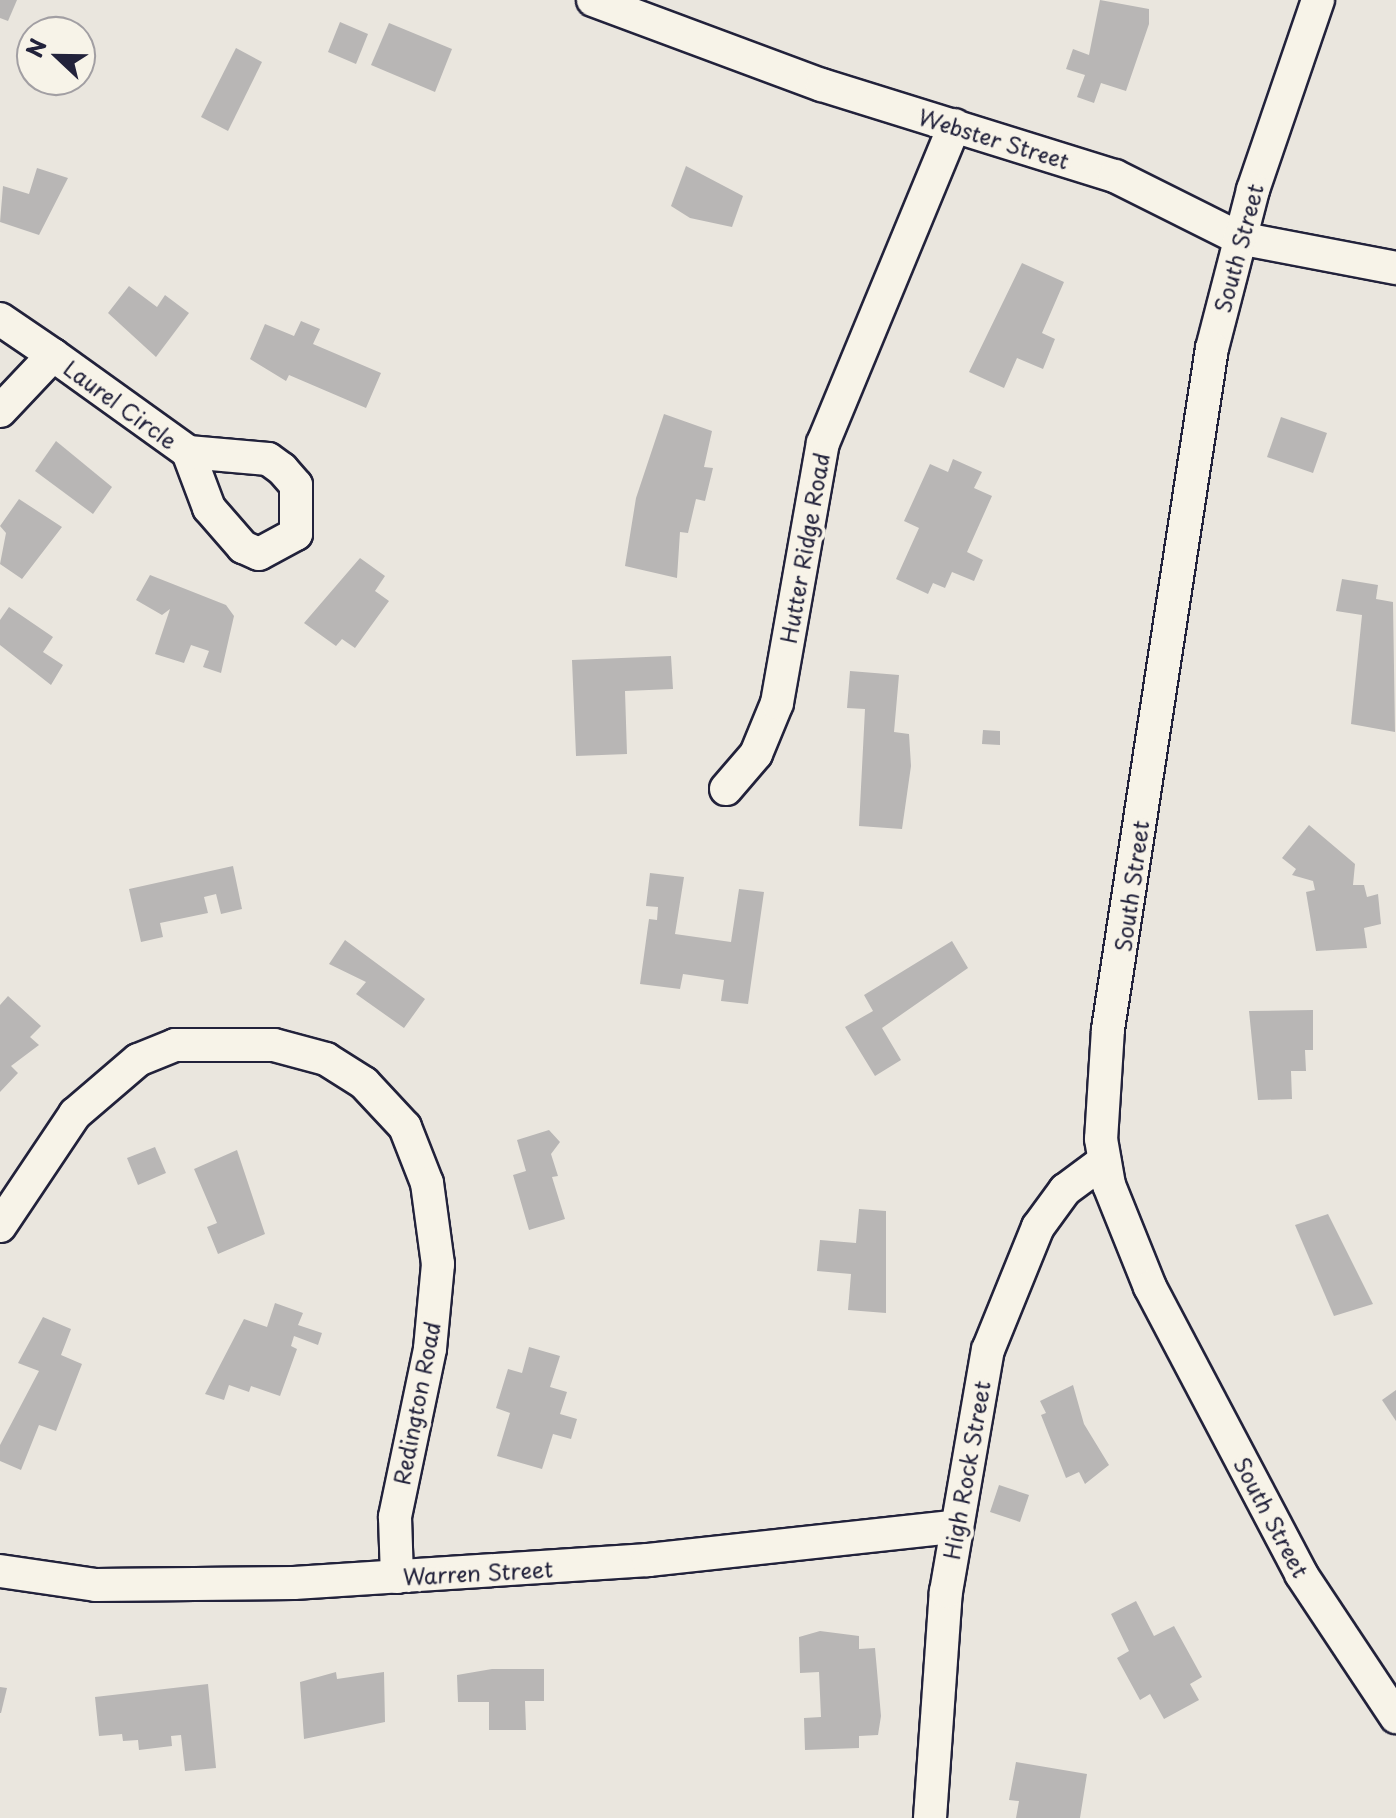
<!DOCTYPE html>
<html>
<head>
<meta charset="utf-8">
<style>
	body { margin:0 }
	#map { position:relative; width:1396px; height:1818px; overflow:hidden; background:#eae6de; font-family:"Playpen Sans",sans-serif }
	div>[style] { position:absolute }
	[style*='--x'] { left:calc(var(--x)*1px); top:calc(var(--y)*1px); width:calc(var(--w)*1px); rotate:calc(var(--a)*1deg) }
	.building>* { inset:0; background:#b8b6b5 }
	.roads { filter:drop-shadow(2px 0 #22223b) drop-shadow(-2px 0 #22223b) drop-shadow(0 2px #22223b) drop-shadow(0 -2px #22223b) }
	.minor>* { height:32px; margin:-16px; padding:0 16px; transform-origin:16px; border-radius:16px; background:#f7f3e8 }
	span { translate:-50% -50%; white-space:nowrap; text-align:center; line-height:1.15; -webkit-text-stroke:8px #f7f3e8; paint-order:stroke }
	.street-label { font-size:22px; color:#22223b }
	.north { position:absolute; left:16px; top:16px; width:80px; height:80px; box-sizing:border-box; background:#f7f3e8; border:2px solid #a29fa3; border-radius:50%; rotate:292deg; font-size:22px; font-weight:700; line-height:32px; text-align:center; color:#22223b }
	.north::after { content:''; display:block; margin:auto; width:28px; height:36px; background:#22223b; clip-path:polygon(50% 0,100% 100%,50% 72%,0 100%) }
</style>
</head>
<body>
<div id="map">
	<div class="building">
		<i style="clip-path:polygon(0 0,17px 0,8px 21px,0 18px)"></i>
		<i style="clip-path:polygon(1100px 0,1149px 9px,1149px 24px,1126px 91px,1101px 83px,1094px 103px,1077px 97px,1085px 75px,1066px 69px,1073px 49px,1089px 55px)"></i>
		<i style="clip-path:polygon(340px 22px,368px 34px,356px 64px,328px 52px)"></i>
		<i style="clip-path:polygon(389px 23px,452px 49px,435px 92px,371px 65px)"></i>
		<i style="clip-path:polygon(236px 48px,262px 62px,228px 131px,201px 117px)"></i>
		<i style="clip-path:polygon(686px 166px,743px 196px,732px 227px,690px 218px,671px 206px)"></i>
		<i style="clip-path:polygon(37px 168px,68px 178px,39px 235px,0 222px,3px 186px,29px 194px)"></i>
		<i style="clip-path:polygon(1022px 263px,1064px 282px,1042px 333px,1055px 339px,1043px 369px,1017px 358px,1004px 388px,969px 372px)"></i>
		<i style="clip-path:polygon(129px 286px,157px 307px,165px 295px,189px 313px,156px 357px,108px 313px)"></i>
		<i style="clip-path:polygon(301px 321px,320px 329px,313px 344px,381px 373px,366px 408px,289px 375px,286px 381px,250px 359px,265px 324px,294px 336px)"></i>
		<i style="clip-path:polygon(664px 414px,712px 431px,704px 467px,713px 468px,705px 501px,696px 499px,688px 533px,680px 532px,677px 578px,625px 566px,636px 498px)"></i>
		<i style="clip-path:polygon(1281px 417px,1327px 433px,1313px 473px,1267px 457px)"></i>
		<i style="clip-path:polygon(56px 441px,112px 487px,93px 514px,35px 471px)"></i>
		<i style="clip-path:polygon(953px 459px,982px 472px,974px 488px,992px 496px,967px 552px,983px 560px,974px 581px,952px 572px,945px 588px,933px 583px,928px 594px,896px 579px,919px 528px,904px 521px,930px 464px,948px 472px)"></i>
		<i style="clip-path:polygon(19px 499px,62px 527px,22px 579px,0 564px,6px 533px,0 526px)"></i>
		<i style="clip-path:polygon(360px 558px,385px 576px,375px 591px,389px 601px,355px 648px,342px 639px,336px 646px,304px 623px)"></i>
		<i style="clip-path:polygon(150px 575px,226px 605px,234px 616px,221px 673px,203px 667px,209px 651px,191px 645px,184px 663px,155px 654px,170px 609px,162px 615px,136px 600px)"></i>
		<i style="clip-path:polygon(1342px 579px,1378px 585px,1376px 599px,1393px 602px,1395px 732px,1351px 724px,1362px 615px,1336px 611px)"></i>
		<i style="clip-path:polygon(9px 607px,53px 637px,43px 652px,63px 665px,51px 685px,0 645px,0 620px)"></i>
		<i style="clip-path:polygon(671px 656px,673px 689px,625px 691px,627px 754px,576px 756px,572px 660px)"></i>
		<i style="clip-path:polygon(850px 671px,899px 675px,894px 732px,909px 734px,911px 766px,902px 829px,859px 826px,865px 709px,847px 708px)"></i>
		<i style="clip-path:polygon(983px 730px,1000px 731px,1000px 745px,982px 744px)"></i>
		<i style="clip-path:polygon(1309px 825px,1355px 864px,1353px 885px,1364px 885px,1367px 897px,1378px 894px,1381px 924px,1364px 928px,1367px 948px,1316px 951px,1306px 892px,1315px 890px,1313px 881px,1292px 875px,1296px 869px,1282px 858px)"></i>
		<i style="clip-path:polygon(233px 866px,242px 909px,221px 914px,216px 894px,204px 897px,208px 913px,160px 923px,163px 937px,141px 942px,129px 889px)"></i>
		<i style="clip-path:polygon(650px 873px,684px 877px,675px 934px,731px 942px,739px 889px,764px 892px,748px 1004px,721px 1001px,724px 980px,683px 974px,680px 989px,640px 984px,649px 919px,657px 920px,658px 907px,646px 906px)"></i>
		<i style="clip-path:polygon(345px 940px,425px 999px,404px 1028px,356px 994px,366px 982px,329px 964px)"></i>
		<i style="clip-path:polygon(952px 941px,968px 968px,882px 1028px,901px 1060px,875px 1076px,845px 1027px,873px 1011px,864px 995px)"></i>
		<i style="clip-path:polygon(8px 996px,41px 1026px,30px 1037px,39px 1045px,11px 1066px,18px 1073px,0 1092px,0 1005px)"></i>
		<i style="clip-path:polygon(1313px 1010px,1313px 1050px,1305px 1050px,1306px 1071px,1291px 1071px,1292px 1099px,1258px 1100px,1249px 1011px)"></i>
		<i style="clip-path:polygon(549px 1130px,560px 1142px,551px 1154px,558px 1176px,552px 1177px,565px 1219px,529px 1230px,513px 1175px,526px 1171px,517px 1140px)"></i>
		<i style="clip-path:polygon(155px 1147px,166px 1173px,138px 1185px,127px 1158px)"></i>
		<i style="clip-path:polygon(237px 1150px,265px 1234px,218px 1254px,207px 1227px,217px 1223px,194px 1169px)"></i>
		<i style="clip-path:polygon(859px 1209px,886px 1211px,886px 1313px,848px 1310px,851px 1274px,817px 1271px,820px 1240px,856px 1243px)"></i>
		<i style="clip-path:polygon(1328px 1214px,1373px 1304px,1334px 1316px,1295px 1225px)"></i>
		<i style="clip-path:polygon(275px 1303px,303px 1313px,298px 1325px,322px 1333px,318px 1345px,294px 1336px,291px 1346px,297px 1349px,280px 1396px,251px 1386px,249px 1392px,229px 1385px,224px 1400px,205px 1394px,244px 1319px,267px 1327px)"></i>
		<i style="clip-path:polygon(43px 1317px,71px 1329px,61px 1355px,82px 1364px,56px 1431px,39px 1425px,21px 1470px,0 1461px,0 1445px,39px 1371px,18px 1363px)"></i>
		<i style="clip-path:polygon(529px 1347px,560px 1356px,550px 1387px,567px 1392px,560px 1414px,577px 1419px,571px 1439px,553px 1434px,542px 1469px,497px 1456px,510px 1413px,496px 1408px,508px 1369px,522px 1373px)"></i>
		<i style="clip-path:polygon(1073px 1385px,1084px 1424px,1109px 1465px,1085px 1484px,1079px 1472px,1066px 1478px,1041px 1415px,1046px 1413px,1040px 1401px)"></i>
		<i style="clip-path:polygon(1396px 1390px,1396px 1421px,1382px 1400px)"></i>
		<i style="clip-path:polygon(999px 1485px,1029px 1495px,1020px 1522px,990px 1512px)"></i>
		<i style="clip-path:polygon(1136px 1601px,1154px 1636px,1174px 1626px,1202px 1677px,1190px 1684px,1199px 1700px,1164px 1719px,1150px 1694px,1140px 1700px,1117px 1658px,1129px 1651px,1111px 1614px)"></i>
		<i style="clip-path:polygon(820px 1631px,859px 1636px,859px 1649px,875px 1648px,881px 1716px,878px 1735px,859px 1736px,859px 1748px,805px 1750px,804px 1718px,821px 1717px,819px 1672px,800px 1673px,799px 1637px)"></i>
		<i style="clip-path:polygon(492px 1669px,544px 1669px,544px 1701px,525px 1701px,526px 1730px,489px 1730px,489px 1702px,458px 1702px,457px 1675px)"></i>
		<i style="clip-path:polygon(336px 1672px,337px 1679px,384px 1672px,385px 1722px,304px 1739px,300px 1682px)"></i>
		<i style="clip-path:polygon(208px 1684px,216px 1768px,185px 1771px,181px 1735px,171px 1736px,172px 1746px,139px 1750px,138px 1740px,123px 1741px,122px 1734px,99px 1736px,95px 1697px)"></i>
		<i style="clip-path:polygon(0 1687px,7px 1688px,1px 1713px,0 1713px)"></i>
		<i style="clip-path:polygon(1016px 1762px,1087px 1774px,1080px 1818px,1016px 1818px,1019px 1801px,1009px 1800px)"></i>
	</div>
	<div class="roads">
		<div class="minor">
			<i style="--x:593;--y:0;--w:244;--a:20.4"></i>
			<i style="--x:822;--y:85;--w:307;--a:17.3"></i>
			<i style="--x:1115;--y:176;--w:139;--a:26.6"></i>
			<i style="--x:1239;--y:238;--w:160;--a:10.8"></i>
			<i style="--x:1318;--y:0;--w:201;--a:108.9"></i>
			<i style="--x:1253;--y:190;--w:163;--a:104.5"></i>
			<i style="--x:1212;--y:348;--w:689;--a:98.68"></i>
			<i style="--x:1108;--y:1029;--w:110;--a:93.6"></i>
			<i style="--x:1101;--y:1139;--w:47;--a:80.1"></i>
			<i style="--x:1109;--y:1185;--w:110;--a:68.1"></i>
			<i style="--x:1150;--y:1287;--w:324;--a:62.2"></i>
			<i style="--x:1301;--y:1574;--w:172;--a:56.4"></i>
			<i style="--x:0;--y:319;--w:64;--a:34.2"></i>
			<i style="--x:53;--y:355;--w:77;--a:133.4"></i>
			<i style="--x:53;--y:355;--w:166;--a:35.7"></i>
			<i style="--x:188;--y:452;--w:60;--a:69.4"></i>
			<i style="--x:209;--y:508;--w:52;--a:48.9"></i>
			<i style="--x:243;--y:547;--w:17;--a:24"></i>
			<i style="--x:259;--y:554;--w:42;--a:-28.4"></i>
			<i style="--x:296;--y:534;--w:49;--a:-90"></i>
			<i style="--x:296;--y:485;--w:21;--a:-131"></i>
			<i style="--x:282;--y:469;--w:17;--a:-144"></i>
			<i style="--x:268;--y:459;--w:80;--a:-175"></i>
			<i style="--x:726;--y:789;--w:46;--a:-49.4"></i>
			<i style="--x:756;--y:754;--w:55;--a:-67.6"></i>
			<i style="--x:777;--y:703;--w:264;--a:-80"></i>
			<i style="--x:823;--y:443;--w:344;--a:-67.5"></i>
			<i style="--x:0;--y:1226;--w:135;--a:-56.2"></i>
			<i style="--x:75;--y:1114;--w:83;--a:-40.6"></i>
			<i style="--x:138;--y:1060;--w:40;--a:-22"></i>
			<i style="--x:175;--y:1045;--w:99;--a:0"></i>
			<i style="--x:274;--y:1045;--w:54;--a:15.1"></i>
			<i style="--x:326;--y:1059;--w:45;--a:32.3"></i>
			<i style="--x:364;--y:1083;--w:60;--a:47"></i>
			<i style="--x:405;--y:1127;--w:60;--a:68.6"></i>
			<i style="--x:427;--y:1183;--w:82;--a:82.3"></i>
			<i style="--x:438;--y:1264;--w:85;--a:95.4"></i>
			<i style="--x:430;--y:1349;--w:172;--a:101.8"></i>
			<i style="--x:395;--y:1517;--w:60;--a:88.1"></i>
			<i style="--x:0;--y:1571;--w:97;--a:8.3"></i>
			<i style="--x:96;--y:1585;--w:198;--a:-0.6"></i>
			<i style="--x:294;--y:1583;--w:355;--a:-3.7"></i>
			<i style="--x:648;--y:1560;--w:308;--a:-6.2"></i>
			<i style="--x:930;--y:1818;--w:227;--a:-86"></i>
			<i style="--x:946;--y:1592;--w:246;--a:-80.2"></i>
			<i style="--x:988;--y:1350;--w:133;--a:-67.9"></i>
			<i style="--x:1038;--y:1227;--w:46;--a:-53.9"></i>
			<i style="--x:1065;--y:1190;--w:49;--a:-36.6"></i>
		</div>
	</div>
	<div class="street-label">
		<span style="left:994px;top:138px;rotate:17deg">Webster Street</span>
		<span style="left:1238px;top:248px;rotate:-75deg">South Street</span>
		<span style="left:121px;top:404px;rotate:36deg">Laurel Circle</span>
		<span style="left:804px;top:548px;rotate:-80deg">Hutter Ridge Road</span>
		<span style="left:1131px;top:886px;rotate:-82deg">South Street</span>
		<span style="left:416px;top:1403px;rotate:-79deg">Redington Road</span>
		<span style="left:966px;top:1470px;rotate:-80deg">High Rock Street</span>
		<span style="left:1272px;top:1517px;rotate:62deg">South Street</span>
		<span style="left:478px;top:1572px;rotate:-3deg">Warren Street</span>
	</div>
	<div class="north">N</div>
</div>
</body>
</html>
